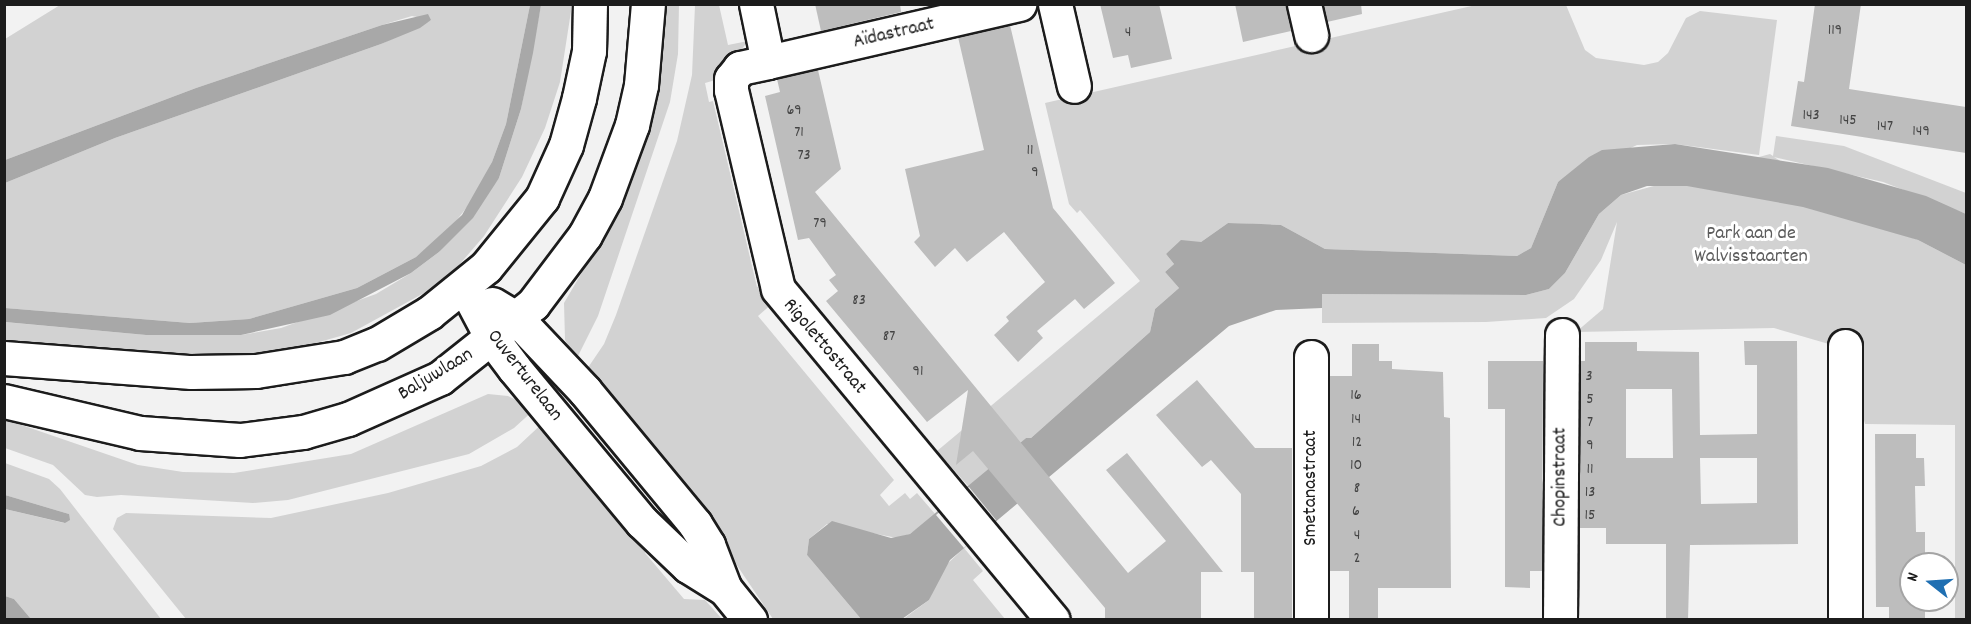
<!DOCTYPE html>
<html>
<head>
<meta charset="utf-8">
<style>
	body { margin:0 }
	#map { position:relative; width:1971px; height:624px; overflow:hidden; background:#f2f2f2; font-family:Dekko,sans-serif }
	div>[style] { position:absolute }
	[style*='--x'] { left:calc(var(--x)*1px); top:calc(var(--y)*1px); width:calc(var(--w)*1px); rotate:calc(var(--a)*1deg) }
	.green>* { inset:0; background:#d2d2d2 }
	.water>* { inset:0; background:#a8a8a8 }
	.pier>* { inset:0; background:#f2f2f2 }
	.building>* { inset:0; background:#bdbdbd }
	.roads { filter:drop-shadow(2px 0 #1c1c1c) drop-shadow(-2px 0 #1c1c1c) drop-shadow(0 2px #1c1c1c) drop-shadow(0 -2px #1c1c1c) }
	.minor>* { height:33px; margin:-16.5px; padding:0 16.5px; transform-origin:16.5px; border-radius:16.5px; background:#fff }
	.major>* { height:33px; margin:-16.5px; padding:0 16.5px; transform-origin:16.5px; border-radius:16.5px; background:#fff }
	span { translate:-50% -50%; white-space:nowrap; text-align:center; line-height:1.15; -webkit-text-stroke:6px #fff; paint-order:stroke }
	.number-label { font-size:16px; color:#444 }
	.number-label span { -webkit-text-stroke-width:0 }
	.street-label { font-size:20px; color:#1c1c1c }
	.park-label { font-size:20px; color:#5c5c5c }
	.frame { position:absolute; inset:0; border:6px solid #1c1c1c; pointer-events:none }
	.north { position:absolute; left:1899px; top:552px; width:60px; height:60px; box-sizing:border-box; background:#fff; border:2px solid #a4a4a4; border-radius:50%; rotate:287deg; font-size:16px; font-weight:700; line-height:24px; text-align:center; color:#1c1c1c }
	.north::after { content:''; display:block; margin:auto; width:21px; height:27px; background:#1f6fb2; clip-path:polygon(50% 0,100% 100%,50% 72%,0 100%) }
</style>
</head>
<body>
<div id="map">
	<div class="green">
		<i style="clip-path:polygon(60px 5px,530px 5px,506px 124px,492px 162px,474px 198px,449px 230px,416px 257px,357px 288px,249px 319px,190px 323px,5px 308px,5px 183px,115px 138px,381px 44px,431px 20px,412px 16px,382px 25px,196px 88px,5px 160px,5px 39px)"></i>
		<i style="clip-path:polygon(541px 5px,572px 5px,560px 82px,545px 128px,522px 177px,484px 236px,459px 265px,424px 293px,351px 333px,263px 358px,5px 351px,4px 322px,146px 335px,241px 335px,281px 328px,376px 294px,411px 273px,439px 252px,499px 178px,521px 109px)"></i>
		<i style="clip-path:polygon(663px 5px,679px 5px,678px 54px,670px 102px,598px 316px,576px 360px,565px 340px,564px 303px,618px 211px,639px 160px,657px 86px)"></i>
		<i style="clip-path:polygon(695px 5px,719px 5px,728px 45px,748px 41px,719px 79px,705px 83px,709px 102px,713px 101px,757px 287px,765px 285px,773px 303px,758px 316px,894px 480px,880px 495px,889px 506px,905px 493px,910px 499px,917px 493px,936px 515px,910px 534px,897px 538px,827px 524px,809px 539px,807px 555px,861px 619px,773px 619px,695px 503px,585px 372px,604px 344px,616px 315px,677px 141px,692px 75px)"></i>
		<i style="clip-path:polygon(1476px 5px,1566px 5px,1585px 50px,1596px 58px,1644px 65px,1658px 62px,1668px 53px,1686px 18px,1700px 11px,1777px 20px,1759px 155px,1675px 144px,1637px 145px,1558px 182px,1531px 248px,1517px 256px,1325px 249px,1281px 225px,1228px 223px,1201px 242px,1166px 254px,1174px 264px,1165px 272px,1179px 288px,1155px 309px,1150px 332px,1031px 438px,1026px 438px,969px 487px,937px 451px,1140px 281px,1080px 210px,1077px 213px,1069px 204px,1045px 103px)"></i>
		<i style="clip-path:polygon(1776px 136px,1844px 146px,1966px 193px,1966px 214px,1883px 182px,1774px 157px,1883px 227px,1918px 240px,1966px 265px,1966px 619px,1955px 619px,1955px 425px,1865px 424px,1846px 349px,1774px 328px,1576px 332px,1603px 309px,1617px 222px,1601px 260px,1574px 299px,1546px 318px,1486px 322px,1322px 323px,1322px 294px,1526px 295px,1549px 289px,1565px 273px,1599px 214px,1621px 195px,1770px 154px,1773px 156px)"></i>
		<i style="clip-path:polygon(488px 394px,508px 396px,535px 409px,514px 428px,469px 454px,288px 500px,253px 503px,121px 495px,97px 497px,85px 495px,53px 465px,5px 448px,4px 419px,138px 465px,183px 472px,234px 473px,351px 454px)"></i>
		<i style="clip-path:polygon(546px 420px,649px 540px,645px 553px,684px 599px,705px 600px,722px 619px,186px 619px,113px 529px,117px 518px,126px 513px,271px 518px,388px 493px,481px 466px,517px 447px)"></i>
		<i style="clip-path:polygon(5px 463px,49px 479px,60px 489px,161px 619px,31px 619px,14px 599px,5px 596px,5px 509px,64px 523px,69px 514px,5px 495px)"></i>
		<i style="clip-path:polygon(964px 548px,983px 571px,973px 580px,1005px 619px,902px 620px,929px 600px,944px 567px)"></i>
	</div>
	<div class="water">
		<i style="clip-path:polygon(530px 5px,541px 5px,533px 53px,521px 109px,499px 178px,473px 218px,439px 252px,411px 273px,330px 315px,241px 335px,146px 335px,5px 322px,5px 308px,190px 323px,249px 319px,357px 288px,416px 257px,462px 215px,492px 162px,506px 124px)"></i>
		<i style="clip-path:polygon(428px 14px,431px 20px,420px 28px,381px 44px,115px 138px,5px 183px,5px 160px,196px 88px,382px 25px)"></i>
		<i style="clip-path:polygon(1675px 144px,1828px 168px,1926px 196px,1966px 214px,1966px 265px,1918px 240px,1803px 207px,1687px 186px,1647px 186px,1621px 195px,1599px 214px,1565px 273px,1549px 289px,1526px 295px,1322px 294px,1322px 308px,1276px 310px,1229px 326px,950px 560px,929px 600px,902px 619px,861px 619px,807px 555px,809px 539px,832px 521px,891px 538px,910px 534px,1026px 438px,1031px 438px,1150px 332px,1155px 309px,1179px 288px,1165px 272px,1174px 264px,1166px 254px,1181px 240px,1201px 242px,1228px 223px,1261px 224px,1281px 225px,1325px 249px,1517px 256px,1531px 248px,1558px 182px,1589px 157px,1602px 150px)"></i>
		<i style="clip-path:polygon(5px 495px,69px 514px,70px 520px,65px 523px,5px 509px)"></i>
		<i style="clip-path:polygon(5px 596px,14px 599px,31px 619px,5px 619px)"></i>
	</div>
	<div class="pier">
		<i style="clip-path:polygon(969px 487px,996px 520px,964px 548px,936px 515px)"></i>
	</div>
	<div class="building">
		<i style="clip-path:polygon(815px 4px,900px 4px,901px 12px,821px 31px)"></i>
		<i style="clip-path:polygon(1100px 4px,1159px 4px,1172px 59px,1131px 68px,1128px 55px,1113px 58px)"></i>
		<i style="clip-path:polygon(1235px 4px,1286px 4px,1291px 31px,1243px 42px)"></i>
		<i style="clip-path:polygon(1323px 4px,1361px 4px,1362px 14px,1327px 22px)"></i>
		<i style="clip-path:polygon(1815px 4px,1861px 4px,1849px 89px,1966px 107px,1966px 153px,1791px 126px,1798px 81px,1804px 82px)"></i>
		<i style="clip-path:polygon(1010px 25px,1053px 208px,1115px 283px,1084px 309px,1075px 299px,1037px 331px,1043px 338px,1018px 362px,994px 335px,1009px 321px,1006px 317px,1045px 282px,1004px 232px,967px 262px,955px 248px,935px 267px,914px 242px,920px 236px,905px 169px,984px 150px,958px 37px)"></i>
		<i style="clip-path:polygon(818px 70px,841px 169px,815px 192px,1128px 573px,1166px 541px,1106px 470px,1127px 453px,1223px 572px,1201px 572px,1201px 620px,1105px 620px,1105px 608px,973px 451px,956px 465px,968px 390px,927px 422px,826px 301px,838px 291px,829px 280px,836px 275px,809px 238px,798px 240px,765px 96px,780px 92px,777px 79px)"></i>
		<i style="clip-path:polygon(evenodd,1744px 341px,1797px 341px,1798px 544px,1690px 545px,1688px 620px,1666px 620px,1666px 544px,1606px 544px,1606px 528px,1579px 528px,1581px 361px,1585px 361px,1585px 342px,1637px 342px,1637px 351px,1699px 352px,1700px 435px,1757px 434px,1757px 365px,1745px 365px,1744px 341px,1626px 389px,1672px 389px,1673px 458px,1626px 458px,1626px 389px,1744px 341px,1700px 458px,1757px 458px,1757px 503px,1701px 504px,1700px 458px)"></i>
		<i style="clip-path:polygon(1352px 344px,1379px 344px,1379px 361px,1392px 361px,1392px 369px,1443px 372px,1444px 417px,1450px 418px,1451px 588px,1378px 588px,1378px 620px,1349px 620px,1349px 571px,1330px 571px,1330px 376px,1352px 376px)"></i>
		<i style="clip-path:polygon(1488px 361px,1543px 361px,1542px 571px,1530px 571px,1530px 588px,1505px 587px,1505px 409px,1488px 409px)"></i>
		<i style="clip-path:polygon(1197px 380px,1255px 448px,1292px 448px,1292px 620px,1254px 620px,1254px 572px,1241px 572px,1241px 494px,1211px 460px,1202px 467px,1156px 415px)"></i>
		<i style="clip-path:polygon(1875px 434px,1916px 434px,1916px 458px,1924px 458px,1925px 486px,1915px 486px,1916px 532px,1925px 532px,1925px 564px,1911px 564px,1911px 600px,1925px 600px,1925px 620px,1889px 620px,1889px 607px,1876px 607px)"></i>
	</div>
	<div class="roads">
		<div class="minor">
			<i style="--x:756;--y:4;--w:59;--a:78.3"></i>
			<i style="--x:768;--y:62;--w:29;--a:168"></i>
			<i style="--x:740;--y:68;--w:14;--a:129"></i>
			<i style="--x:731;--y:79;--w:11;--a:90"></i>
			<i style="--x:731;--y:90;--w:204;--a:76.7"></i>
			<i style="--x:778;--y:289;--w:430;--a:50.3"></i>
			<i style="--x:1055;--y:4;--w:84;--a:77"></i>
			<i style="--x:1304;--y:4;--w:32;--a:77"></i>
			<i style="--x:768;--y:62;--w:258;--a:-13"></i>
			<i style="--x:465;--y:287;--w:60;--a:62.2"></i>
			<i style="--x:493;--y:340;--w:35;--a:53"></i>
			<i style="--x:514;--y:368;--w:200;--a:50.3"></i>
			<i style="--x:642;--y:522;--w:64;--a:43.7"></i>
			<i style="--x:688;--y:566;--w:44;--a:31.9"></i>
			<i style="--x:725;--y:589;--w:40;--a:51"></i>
			<i style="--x:492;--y:304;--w:29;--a:31"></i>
			<i style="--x:517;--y:319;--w:99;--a:46.6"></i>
			<i style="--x:585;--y:391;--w:173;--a:50.4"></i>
			<i style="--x:695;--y:524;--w:25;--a:58"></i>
			<i style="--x:708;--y:545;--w:47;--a:68.9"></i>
			<i style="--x:1311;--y:620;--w:263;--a:-90"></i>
			<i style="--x:1560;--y:620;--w:285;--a:-89.6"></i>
			<i style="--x:1845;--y:620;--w:274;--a:-90"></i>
		</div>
		<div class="major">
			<i style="--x:4;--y:358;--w:188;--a:4.3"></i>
			<i style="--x:191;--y:372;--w:65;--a:-0.9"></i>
			<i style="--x:256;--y:371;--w:89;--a:-9"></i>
			<i style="--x:344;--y:357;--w:35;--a:-22"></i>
			<i style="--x:377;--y:344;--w:61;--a:-30.8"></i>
			<i style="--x:429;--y:313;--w:73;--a:-38.9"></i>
			<i style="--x:486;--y:267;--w:89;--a:-50.9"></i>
			<i style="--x:542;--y:198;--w:58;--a:-65.6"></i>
			<i style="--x:566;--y:145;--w:49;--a:-74.5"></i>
			<i style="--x:579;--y:98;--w:48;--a:-78"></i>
			<i style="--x:589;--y:51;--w:47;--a:-88.8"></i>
			<i style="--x:4;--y:401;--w:140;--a:13.2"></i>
			<i style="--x:140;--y:433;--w:100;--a:4"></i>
			<i style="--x:240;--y:440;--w:64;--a:-7.2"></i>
			<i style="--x:303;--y:432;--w:47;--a:-16.1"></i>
			<i style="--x:348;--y:419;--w:101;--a:-24"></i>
			<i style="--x:440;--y:378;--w:119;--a:-38.5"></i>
			<i style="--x:533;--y:304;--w:86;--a:-53"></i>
			<i style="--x:585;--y:235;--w:42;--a:-61.6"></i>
			<i style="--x:605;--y:198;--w:78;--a:-69.7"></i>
			<i style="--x:632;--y:125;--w:41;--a:-77.3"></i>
			<i style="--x:641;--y:85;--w:81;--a:-85.1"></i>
		</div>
	</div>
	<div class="number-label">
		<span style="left:1835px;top:31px">119</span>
		<span style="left:1128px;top:33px">4</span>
		<span style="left:794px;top:111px">69</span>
		<span style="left:1811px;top:116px">143</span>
		<span style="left:1848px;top:121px">145</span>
		<span style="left:1885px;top:127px">147</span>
		<span style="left:1921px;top:132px">149</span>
		<span style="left:799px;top:133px">71</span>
		<span style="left:1030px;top:151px">11</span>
		<span style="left:804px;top:156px">73</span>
		<span style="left:1035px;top:173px">9</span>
		<span style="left:820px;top:224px">79</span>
		<span style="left:859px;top:301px">83</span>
		<span style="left:889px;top:337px">87</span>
		<span style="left:918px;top:372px">91</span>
		<span style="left:1589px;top:377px">3</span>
		<span style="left:1356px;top:396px">16</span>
		<span style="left:1590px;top:400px">5</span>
		<span style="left:1356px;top:420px">14</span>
		<span style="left:1590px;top:423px">7</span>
		<span style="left:1357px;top:443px">12</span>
		<span style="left:1590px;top:446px">9</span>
		<span style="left:1356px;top:466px">10</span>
		<span style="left:1590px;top:470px">11</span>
		<span style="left:1357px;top:489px">8</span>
		<span style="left:1590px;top:493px">13</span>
		<span style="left:1356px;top:512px">6</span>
		<span style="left:1590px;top:516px">15</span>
		<span style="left:1357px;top:536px">4</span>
		<span style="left:1357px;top:559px">2</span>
	</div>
	<div class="street-label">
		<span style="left:894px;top:34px;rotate:-13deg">Aïdastraat</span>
		<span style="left:824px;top:347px;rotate:50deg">Rigolettostraat</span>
		<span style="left:436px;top:375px;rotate:-31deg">Baljuwlaan</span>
		<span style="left:524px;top:376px;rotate:52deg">Ouverturelaan</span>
		<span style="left:1561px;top:477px;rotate:-90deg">Chopinstraat</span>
		<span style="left:1311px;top:488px;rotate:-90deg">Smetanastraat</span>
	</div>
	<div class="park-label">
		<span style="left:1751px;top:246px">Park aan de<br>Walvisstaarten</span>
	</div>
	<div class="frame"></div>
	<div class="north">N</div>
</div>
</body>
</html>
